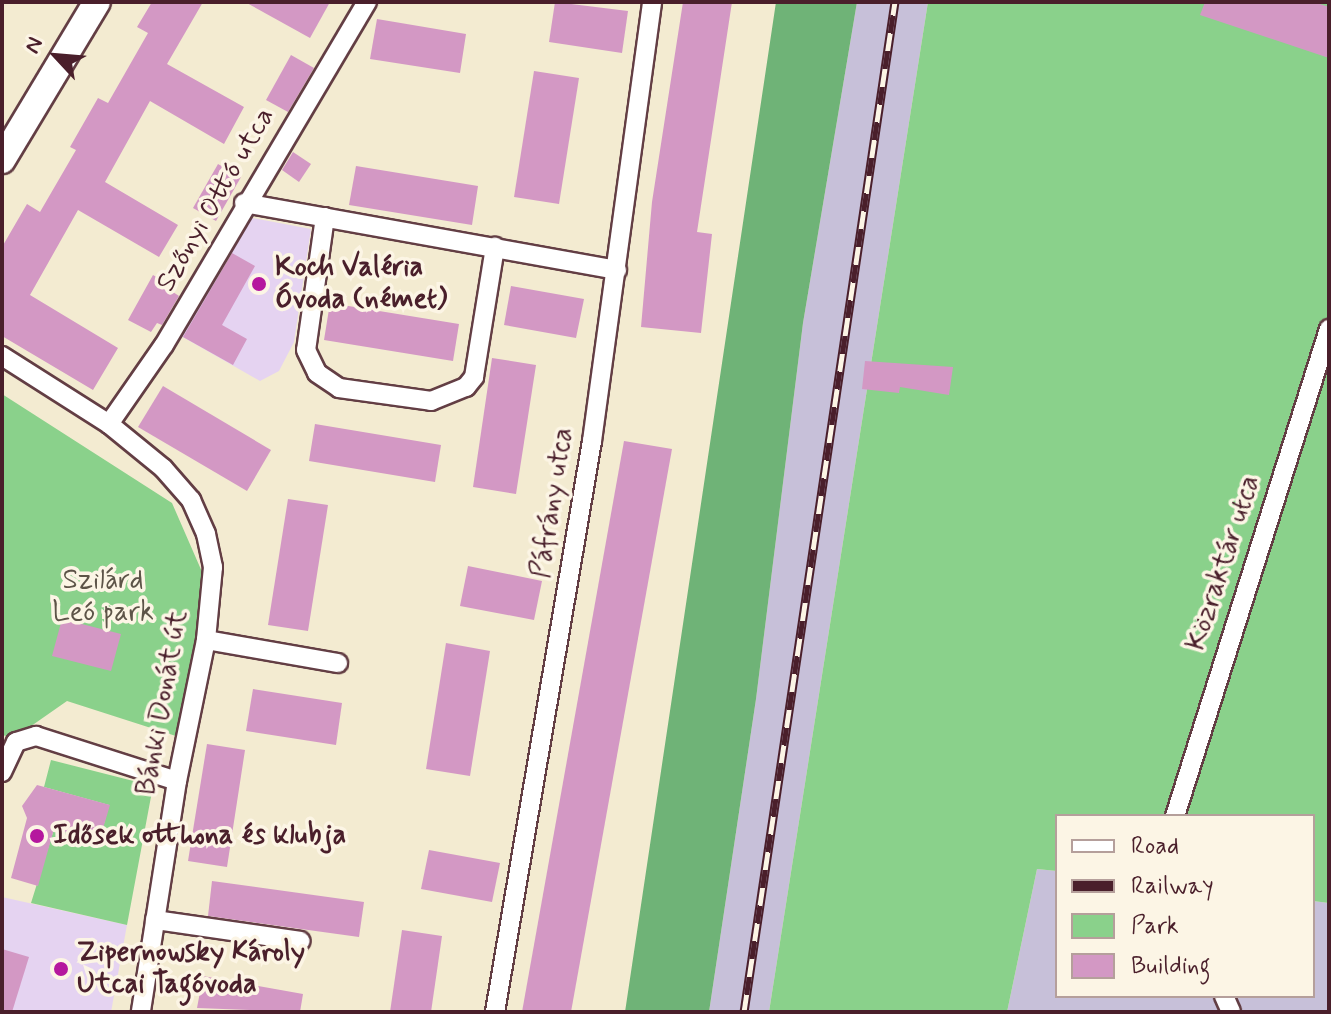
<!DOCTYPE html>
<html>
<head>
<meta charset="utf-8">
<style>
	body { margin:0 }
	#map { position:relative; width:1331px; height:1014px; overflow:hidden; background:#f3ebd1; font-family:Mynerve,sans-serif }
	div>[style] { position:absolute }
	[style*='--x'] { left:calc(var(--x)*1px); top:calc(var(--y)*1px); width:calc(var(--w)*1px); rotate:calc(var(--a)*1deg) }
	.built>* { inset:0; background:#e5d3f1 }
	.industrial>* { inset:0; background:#c7c0d9 }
	.green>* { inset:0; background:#8ad18b }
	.forest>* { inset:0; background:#6fb377 }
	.building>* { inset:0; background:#d398c4 }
	.roads { filter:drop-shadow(2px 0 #633e44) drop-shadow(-2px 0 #633e44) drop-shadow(0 2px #633e44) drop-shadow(0 -2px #633e44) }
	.street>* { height:18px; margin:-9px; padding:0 9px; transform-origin:9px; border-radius:9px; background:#fff }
	.secondary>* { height:26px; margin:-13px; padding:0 13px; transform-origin:13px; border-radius:13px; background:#fff }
	.rail>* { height:9px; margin-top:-4.5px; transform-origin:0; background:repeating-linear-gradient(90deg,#fcf5e5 0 18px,#4a1f2b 0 36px); box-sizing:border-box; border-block:2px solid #4a1f2b }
	.dots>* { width:22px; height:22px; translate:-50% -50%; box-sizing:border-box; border:4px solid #fcf5e5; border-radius:50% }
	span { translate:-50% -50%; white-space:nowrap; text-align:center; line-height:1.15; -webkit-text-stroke:7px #fcf5e5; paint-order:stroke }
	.street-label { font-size:28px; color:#4a1f2b }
	.poi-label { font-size:28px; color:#4a1f2b; font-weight:700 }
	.left { translate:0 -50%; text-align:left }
	.park-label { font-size:28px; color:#5d5448 }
	.frame { position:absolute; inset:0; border:4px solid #4a1f2b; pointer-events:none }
	.legend { position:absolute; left:1055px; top:814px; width:260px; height:184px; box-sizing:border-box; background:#fcf5e5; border:2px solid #b59f9b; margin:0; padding:10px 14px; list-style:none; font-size:24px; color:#4a1f2b }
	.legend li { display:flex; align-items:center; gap:16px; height:40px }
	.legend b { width:40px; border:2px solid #b59f9b }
	.north { position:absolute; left:16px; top:16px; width:80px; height:80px; -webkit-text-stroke:6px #fcf5e5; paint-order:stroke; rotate:296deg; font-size:22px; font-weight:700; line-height:32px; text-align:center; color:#4a1f2b }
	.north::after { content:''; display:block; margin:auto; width:28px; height:36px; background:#4a1f2b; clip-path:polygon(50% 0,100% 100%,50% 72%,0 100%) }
</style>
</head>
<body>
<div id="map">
	<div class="built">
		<i style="clip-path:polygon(252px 218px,311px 229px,294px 342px,279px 371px,260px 381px,181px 336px,232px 254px,227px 251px,242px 224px)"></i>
		<i style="clip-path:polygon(2px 897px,127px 925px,111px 1012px,2px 1012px)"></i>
	</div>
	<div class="industrial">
		<i style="clip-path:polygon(857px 2px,928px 2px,769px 1012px,709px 1012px,756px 699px,803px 323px)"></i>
		<i style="clip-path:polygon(1037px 869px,1057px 871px,1057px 996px,1313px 996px,1313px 901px,1329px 903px,1329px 1012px,1007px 1012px)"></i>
	</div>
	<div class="green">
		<i style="clip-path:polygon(928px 2px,1329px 2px,1329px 903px,1313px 901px,1313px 816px,1057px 816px,1057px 871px,1037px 869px,1007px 1012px,769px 1012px)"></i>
		<i style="clip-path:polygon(2px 394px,172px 503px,206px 581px,179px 737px,67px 701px,14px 738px,2px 735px)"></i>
		<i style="clip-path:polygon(51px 760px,153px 786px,127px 925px,31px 903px,54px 829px,99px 842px,109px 805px,44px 787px)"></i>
	</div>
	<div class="forest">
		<i style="clip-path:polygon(776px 2px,857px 2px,803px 323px,756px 699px,709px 1012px,625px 1012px)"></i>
	</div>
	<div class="building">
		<i style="clip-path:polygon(152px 2px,203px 2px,167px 64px,244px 107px,224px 144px,150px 101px,105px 182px,178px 225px,159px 257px,78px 210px,30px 295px,118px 348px,93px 390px,2px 336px,2px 247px,27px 204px,40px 212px,76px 150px,70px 147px,98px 98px,108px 103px,148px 33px,137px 27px)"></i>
		<i style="clip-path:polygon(245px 2px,330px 2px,310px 38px)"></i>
		<i style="clip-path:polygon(555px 2px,628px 11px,622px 53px,549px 42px)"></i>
		<i style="clip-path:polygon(683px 2px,732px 2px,697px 232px,712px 234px,701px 333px,641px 327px,652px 202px)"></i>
		<i style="clip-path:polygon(1205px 2px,1314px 2px,1329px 7px,1329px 58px,1200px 15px)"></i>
		<i style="clip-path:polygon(377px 19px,466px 34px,460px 73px,370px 59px)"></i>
		<i style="clip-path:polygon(291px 55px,314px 68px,288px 112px,266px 100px)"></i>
		<i style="clip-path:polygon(534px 71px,579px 78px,559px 204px,514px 197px)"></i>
		<i style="clip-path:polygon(293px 152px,311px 164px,299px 182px,282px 170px)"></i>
		<i style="clip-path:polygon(218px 164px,241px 177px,216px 221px,193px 208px)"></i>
		<i style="clip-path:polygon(356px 166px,478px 186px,472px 225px,349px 205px)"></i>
		<i style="clip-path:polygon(232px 253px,255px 266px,222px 325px,247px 339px,233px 365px,183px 337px)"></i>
		<i style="clip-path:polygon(153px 275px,176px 288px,173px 292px,179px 296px,162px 325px,157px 323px,151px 332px,128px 320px)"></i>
		<i style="clip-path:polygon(511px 286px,584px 299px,576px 338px,504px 325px)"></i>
		<i style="clip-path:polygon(330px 303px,459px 324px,453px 361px,324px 340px)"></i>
		<i style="clip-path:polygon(492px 358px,536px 365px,516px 494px,473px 487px)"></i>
		<i style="clip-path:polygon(865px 361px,953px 367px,949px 395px,900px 387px,899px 393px,862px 389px)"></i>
		<i style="clip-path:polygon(163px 386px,271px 450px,247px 491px,138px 427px)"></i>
		<i style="clip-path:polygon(315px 424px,441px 445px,435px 482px,309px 461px)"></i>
		<i style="clip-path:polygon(624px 441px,672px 449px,571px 1012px,522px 1012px)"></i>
		<i style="clip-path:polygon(288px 499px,328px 505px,308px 631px,268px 625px)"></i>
		<i style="clip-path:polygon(468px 566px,542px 581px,534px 620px,460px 606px)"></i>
		<i style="clip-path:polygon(62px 619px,121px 634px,111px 671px,52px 656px)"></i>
		<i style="clip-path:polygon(446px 643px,490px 651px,470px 776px,426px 769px)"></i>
		<i style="clip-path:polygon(253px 689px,342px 703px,336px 745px,246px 731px)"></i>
		<i style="clip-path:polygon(207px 744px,245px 750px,227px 867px,188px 861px)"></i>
		<i style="clip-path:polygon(37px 785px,110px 805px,99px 842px,54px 829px,38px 886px,11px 878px,27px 818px,22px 806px)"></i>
		<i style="clip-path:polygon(429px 850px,500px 863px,492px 902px,421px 889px)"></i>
		<i style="clip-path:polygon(212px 881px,364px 902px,359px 937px,208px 916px)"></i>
		<i style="clip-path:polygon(402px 930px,442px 936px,431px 1012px,390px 1012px)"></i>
		<i style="clip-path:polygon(2px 949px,29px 957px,12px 1012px,2px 1012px)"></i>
		<i style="clip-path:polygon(203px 976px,303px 994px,300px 1012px,197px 1008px)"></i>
	</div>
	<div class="roads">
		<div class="street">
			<i style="--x:244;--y:203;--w:379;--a:10.2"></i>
			<i style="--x:325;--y:217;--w:134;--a:98.1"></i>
			<i style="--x:306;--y:350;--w:25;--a:64"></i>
			<i style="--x:317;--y:373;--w:27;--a:34"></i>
			<i style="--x:339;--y:388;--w:93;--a:8"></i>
			<i style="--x:431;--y:401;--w:38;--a:-22"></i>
			<i style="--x:466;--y:387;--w:13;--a:-51"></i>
			<i style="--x:474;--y:377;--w:132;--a:-80.8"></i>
			<i style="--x:2;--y:356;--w:127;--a:32.4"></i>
			<i style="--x:109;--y:424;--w:70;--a:39.2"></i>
			<i style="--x:163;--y:468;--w:43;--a:48.8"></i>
			<i style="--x:191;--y:500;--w:37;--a:66"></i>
			<i style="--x:206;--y:534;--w:34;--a:78"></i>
			<i style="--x:213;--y:567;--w:73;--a:95.5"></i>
			<i style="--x:206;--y:640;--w:144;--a:101.6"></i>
			<i style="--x:177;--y:781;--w:234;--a:98.9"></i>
			<i style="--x:109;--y:424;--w:96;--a:-55.2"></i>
			<i style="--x:164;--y:345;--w:399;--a:-59.4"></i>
			<i style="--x:206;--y:640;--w:134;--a:9.9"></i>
			<i style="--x:2;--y:772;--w:33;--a:-65"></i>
			<i style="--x:16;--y:742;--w:21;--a:-17"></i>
			<i style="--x:36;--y:736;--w:148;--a:17.7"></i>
			<i style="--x:1175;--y:816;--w:511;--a:-72.45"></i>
			<i style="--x:155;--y:920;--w:147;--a:8.2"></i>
			<i style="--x:1224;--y:996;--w:17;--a:66"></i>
			<i style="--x:495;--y:1012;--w:579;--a:-80.36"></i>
			<i style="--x:592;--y:441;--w:443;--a:-82.2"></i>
		</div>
		<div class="secondary">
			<i style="--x:2;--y:160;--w:184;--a:-59"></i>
		</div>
	</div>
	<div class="rail">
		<i style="--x:744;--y:1012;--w:1021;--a:-81.5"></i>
	</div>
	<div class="dots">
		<i style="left:259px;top:284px;background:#b5179e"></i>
		<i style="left:37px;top:836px;background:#b5179e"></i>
		<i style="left:61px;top:969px;background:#b5179e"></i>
	</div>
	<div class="street-label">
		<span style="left:216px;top:200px;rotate:-60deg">Szőnyi Ottó utca</span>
		<span style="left:553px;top:503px;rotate:-81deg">Páfrány utca</span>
		<span style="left:1224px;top:563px;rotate:-72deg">Közraktár utca</span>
		<span style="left:163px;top:703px;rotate:-80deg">Bánki Donát út</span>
	</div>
	<div class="poi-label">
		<span class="left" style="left:275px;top:284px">Koch Valéria<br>Óvoda (német)</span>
		<span class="left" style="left:53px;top:836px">Idősek otthona és klubja</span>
		<span class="left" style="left:77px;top:969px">Zipernowsky Károly<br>Utcai Tagóvoda</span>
	</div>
	<div class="park-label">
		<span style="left:103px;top:597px">Szilárd<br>Leó park</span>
	</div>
	<div class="frame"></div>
	<ul class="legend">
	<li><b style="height:10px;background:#fff"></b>Road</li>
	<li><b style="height:10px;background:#4a1f2b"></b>Railway</li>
	<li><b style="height:22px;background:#8ad18b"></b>Park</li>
	<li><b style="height:22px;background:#d398c4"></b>Building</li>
	</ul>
	<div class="north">N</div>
</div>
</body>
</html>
